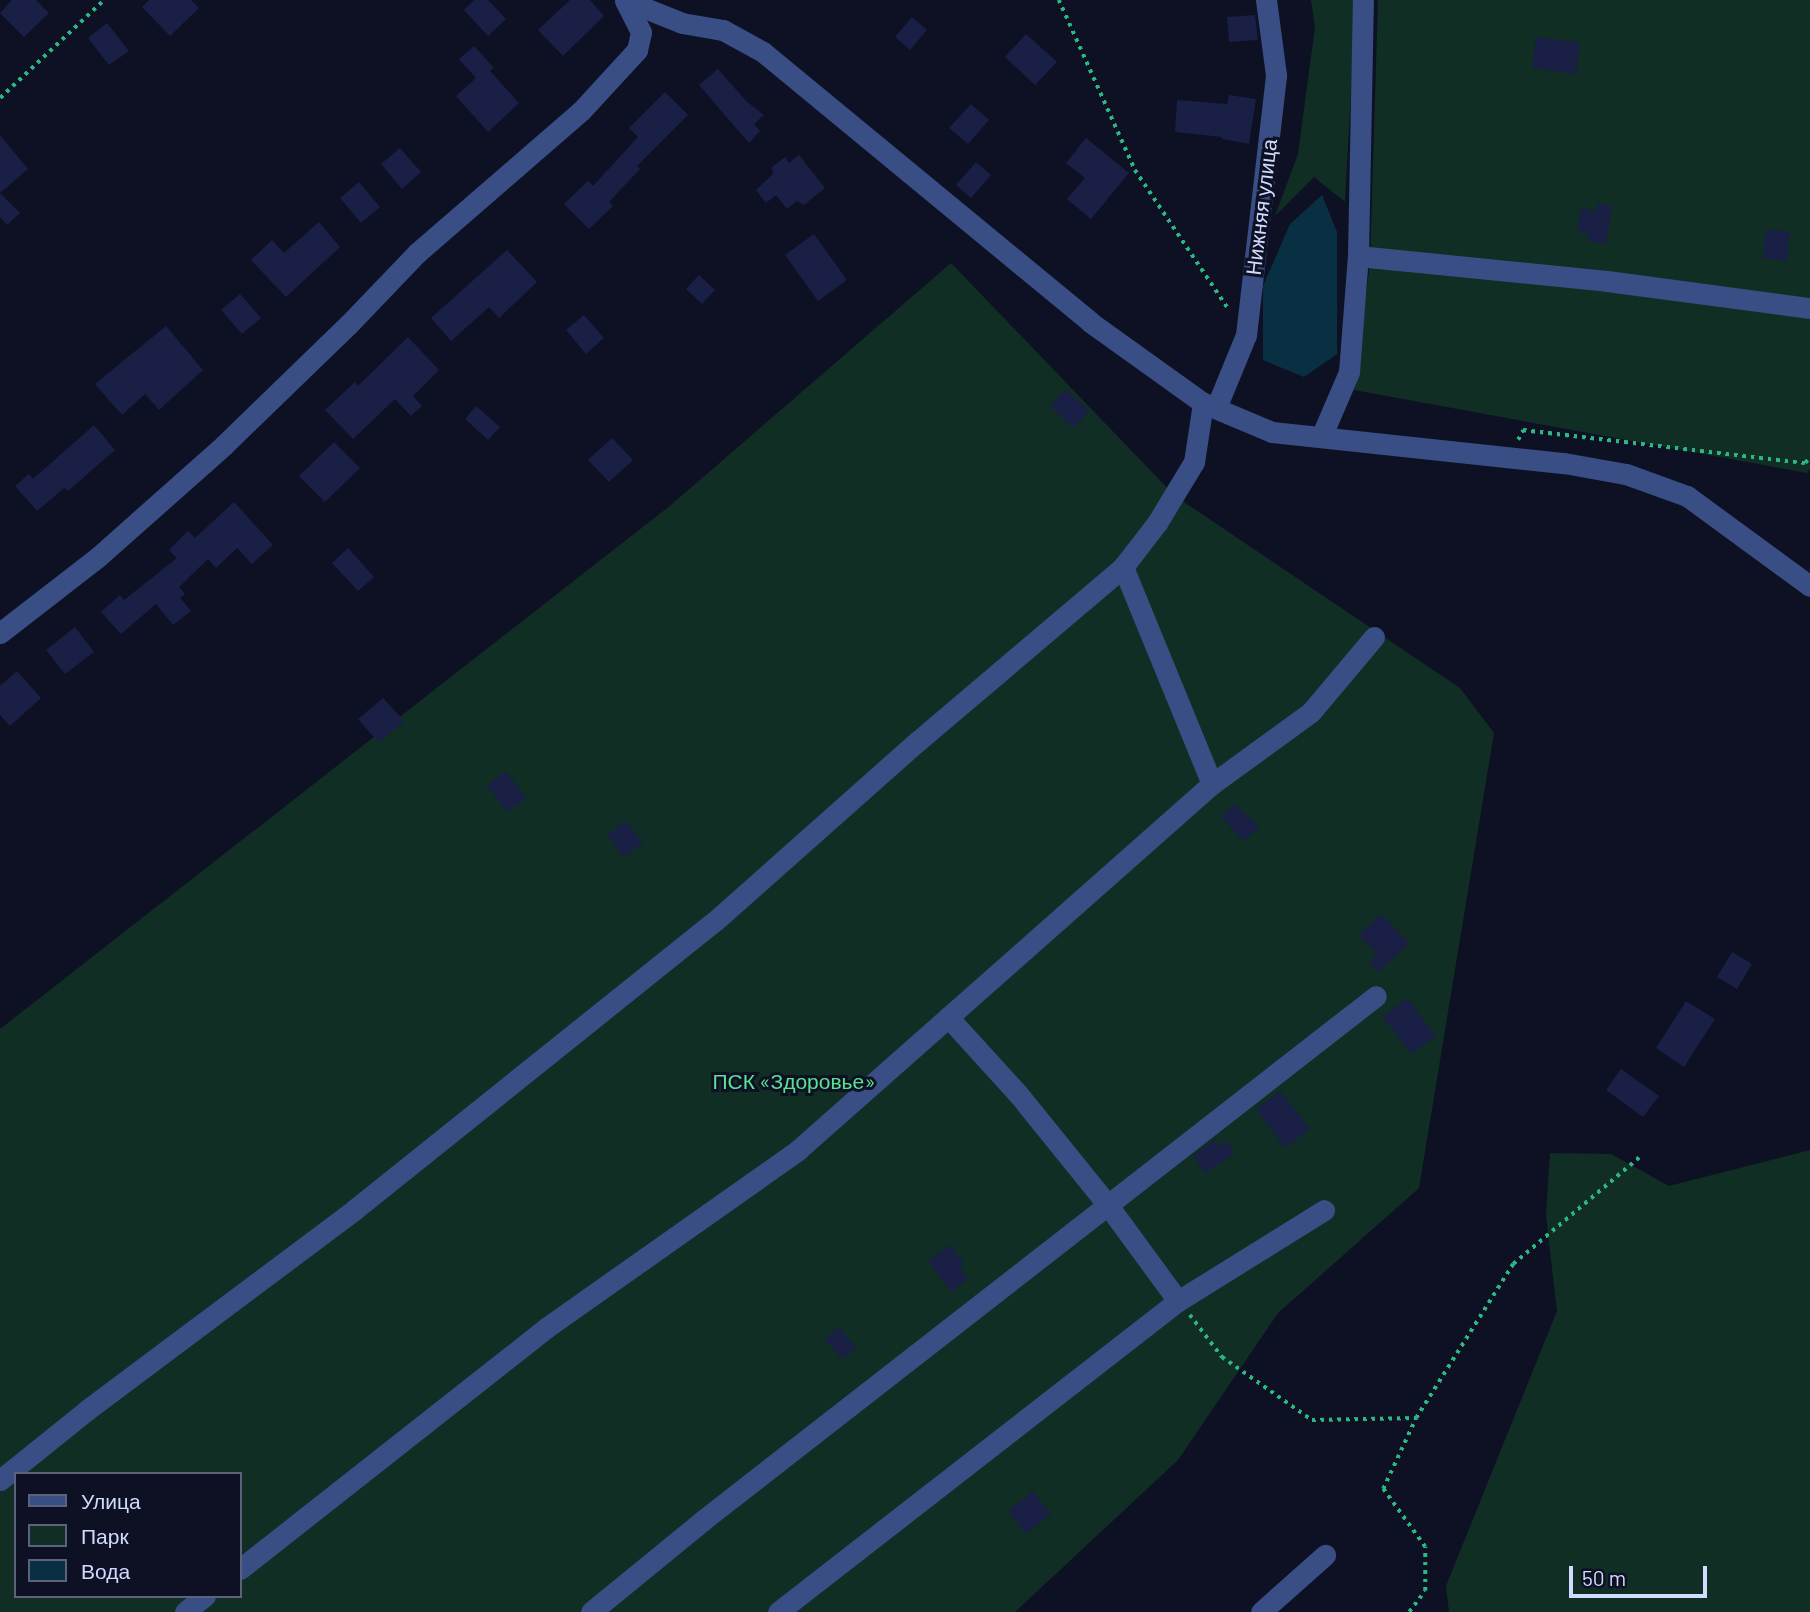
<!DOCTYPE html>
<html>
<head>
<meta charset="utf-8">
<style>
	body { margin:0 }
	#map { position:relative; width:1810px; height:1612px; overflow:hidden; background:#0e1124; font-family:Barlow,sans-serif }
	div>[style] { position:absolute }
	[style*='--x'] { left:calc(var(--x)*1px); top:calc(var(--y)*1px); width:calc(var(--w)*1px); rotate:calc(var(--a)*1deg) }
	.green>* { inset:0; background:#112e24 }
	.water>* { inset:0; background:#093042 }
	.building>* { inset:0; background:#1a1f45 }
	.path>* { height:3.5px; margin-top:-1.75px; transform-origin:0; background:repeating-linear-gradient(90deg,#2db782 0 3.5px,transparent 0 8.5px) }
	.minor>* { height:21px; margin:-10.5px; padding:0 10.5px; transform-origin:10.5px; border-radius:10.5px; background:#384e84 }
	span { translate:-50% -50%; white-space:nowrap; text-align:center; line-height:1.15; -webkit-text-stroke:6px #0e1124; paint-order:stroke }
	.street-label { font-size:21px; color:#d1dbff }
	.park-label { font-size:21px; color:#5be194 }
	.legend { position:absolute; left:14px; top:1472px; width:228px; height:126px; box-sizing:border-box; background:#0e1124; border:2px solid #5c627c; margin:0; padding:9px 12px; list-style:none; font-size:21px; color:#d1dbff }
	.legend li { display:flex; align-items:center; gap:14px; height:35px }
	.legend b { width:35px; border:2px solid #5c627c }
	.scale { position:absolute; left:1569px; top:1566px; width:138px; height:32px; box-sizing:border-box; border:4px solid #d1dbff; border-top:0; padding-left:9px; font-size:21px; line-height:24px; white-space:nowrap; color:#d1dbff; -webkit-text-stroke:5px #0e1124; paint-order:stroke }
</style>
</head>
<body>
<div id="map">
	<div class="green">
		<i style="clip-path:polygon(1311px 0,1356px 0,1345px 202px,1314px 177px,1275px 216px,1298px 154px,1315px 27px)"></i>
		<i style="clip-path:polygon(1378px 0,1810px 0,1810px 469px,1807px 473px,1354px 390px,1370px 263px)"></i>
		<i style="clip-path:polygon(evenodd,951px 263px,1175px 496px,1460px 688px,1494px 733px,1419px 1188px,1278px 1313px,1178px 1460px,1015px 1612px,0 1612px,0 1029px,671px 505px,951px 263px,16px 1474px,240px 1474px,240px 1596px,16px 1596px,16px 1474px)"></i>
		<i style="clip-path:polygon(1810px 1150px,1810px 1612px,1449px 1612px,1446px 1586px,1557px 1311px,1546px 1216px,1550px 1153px,1611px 1154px,1669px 1186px)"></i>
	</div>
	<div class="water">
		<i style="clip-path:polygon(1322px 195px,1337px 232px,1337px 354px,1304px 377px,1263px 360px,1263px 286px,1290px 224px)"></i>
	</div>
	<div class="building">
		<i style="clip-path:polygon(12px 0,36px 0,49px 13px,24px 37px,0 13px)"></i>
		<i style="clip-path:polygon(149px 0,191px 0,199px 8px,170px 36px,142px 7px)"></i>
		<i style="clip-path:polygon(474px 0,488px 0,506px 19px,488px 36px,464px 10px)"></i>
		<i style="clip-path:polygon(570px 0,590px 0,604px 16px,563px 56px,538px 30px)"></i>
		<i style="clip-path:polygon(1255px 15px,1258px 40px,1229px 42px,1227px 17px)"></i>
		<i style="clip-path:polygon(912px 17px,927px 30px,910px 50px,895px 37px)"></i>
		<i style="clip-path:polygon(107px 23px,129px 51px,109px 65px,88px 38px)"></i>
		<i style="clip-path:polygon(1026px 34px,1057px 62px,1035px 85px,1005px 57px)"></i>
		<i style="clip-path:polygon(1536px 37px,1580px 43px,1576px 74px,1532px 68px)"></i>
		<i style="clip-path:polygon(474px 46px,494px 68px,490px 71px,519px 103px,488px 132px,456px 96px,476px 78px,459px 59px)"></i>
		<i style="clip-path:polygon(718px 69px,746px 101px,764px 115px,754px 124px,760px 131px,749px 143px,699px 85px)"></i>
		<i style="clip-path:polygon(665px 92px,688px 115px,637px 166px,640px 169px,609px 202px,613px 206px,589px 229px,564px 204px,588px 181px,593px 186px,638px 137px,629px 128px)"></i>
		<i style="clip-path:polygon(1229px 95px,1256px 99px,1249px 144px,1222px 139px,1222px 137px,1175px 132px,1177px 100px,1227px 104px)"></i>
		<i style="clip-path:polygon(971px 104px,989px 120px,968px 144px,949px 128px)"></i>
		<i style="clip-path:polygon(0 135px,28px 169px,0 193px)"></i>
		<i style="clip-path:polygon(1086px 138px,1129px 173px,1091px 219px,1067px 199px,1085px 178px,1066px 163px)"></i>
		<i style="clip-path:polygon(400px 148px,421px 172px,402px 189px,381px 164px)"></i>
		<i style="clip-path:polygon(799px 155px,825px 188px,804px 205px,797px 201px,787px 209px,776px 195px,766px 203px,756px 190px,774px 173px,771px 168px,785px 157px,789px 163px)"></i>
		<i style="clip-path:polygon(976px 162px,991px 175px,971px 198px,956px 185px)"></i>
		<i style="clip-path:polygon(359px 182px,380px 207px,361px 223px,340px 198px)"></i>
		<i style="clip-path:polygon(0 193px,20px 213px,7px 225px,0 217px)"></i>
		<i style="clip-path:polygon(1597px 203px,1612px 206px,1606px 244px,1587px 241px,1589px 233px,1577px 231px,1581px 208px,1596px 211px)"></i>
		<i style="clip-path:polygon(319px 222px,340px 247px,286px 297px,251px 260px,272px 240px,284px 253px)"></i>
		<i style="clip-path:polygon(1766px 229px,1790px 232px,1787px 261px,1763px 258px)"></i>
		<i style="clip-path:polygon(814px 234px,847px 280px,818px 301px,785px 255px)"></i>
		<i style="clip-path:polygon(507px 250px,537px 282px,499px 318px,489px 307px,451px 341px,431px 318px)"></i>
		<i style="clip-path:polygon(699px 275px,715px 290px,702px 304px,686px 289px)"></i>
		<i style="clip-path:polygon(240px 294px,261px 318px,242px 334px,221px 310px)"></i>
		<i style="clip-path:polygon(584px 315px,604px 338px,586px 354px,566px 330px)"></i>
		<i style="clip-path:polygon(166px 326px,203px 370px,159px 410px,145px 394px,122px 415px,95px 384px)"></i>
		<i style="clip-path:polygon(408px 337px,439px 370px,413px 396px,422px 406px,411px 416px,395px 399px,353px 439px,325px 410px,355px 382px,358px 386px)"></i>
		<i style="clip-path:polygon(1066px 389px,1089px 411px,1073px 428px,1050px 406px)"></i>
		<i style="clip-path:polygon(476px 406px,500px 427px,488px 440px,465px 419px)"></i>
		<i style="clip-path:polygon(94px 425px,115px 450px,68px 491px,64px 488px,37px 511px,15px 486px,29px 474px,33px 479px)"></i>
		<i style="clip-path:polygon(612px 438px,633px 460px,609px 482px,588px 460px)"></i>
		<i style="clip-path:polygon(334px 442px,360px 468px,325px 502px,299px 476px)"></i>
		<i style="clip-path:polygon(234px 502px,273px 545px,252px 564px,237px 548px,216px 568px,208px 559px,179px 587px,185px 594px,180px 598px,191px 611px,173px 625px,156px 604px,121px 634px,101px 612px,120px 595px,124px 600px,177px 558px,169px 550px,188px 531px,195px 538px)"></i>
		<i style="clip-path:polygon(348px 548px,374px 577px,358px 591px,332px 563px)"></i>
		<i style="clip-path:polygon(75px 627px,94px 652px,65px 674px,46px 650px)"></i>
		<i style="clip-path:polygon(17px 671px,41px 698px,10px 726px,0 715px,0 686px)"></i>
		<i style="clip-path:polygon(383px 698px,404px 721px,379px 743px,358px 719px)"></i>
		<i style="clip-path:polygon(506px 771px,526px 798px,507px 812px,487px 785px)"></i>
		<i style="clip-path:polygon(1235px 804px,1259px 827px,1244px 841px,1221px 817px)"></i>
		<i style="clip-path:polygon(626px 821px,643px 844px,624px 857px,607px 835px)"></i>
		<i style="clip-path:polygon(1381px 914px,1409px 943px,1379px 972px,1369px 962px,1377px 954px,1359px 935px)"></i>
		<i style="clip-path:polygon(1732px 952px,1752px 964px,1737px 989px,1717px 977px)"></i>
		<i style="clip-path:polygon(1407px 998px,1436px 1036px,1412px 1054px,1383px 1017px)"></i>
		<i style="clip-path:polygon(1686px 1001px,1715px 1019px,1684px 1067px,1656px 1048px)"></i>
		<i style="clip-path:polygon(1621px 1069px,1659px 1096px,1643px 1117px,1606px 1090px)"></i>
		<i style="clip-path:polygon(1280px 1091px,1310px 1129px,1285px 1148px,1256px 1109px)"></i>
		<i style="clip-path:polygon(1213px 1140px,1218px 1147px,1226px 1141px,1235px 1153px,1205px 1173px,1193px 1156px)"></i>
		<i style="clip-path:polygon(950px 1245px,964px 1264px,960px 1268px,968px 1279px,952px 1292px,928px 1261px)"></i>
		<i style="clip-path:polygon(839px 1327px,856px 1347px,842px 1359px,825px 1339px)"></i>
		<i style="clip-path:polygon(1033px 1491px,1051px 1514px,1026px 1534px,1008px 1511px)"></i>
	</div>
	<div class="path">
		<i style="--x:1059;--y:0;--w:186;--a:65.9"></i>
		<i style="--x:1135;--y:170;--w:169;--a:56.1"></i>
		<i style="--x:0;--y:98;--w:143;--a:-43.3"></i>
		<i style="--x:1518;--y:440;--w:11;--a:-63"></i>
		<i style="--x:1523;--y:430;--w:284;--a:6.7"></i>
		<i style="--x:1805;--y:463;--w:8;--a:-50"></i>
		<i style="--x:1190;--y:1315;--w:53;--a:52.7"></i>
		<i style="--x:1222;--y:1357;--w:110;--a:35"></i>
		<i style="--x:1312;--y:1420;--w:104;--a:-1.1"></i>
		<i style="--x:1416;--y:1418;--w:182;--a:-57.8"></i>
		<i style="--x:1513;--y:1264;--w:169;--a:-40.2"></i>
		<i style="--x:1409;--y:1612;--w:26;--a:-53"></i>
		<i style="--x:1425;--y:1591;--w:44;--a:-90"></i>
		<i style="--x:1425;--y:1547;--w:72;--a:-125.9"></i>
		<i style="--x:1383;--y:1489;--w:78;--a:-65.1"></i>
	</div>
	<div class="minor">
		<i style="--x:625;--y:0;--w:61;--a:22"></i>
		<i style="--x:682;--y:23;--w:42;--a:9.7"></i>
		<i style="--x:723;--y:30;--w:46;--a:28.8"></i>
		<i style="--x:763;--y:52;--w:424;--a:39.5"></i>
		<i style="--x:1090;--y:322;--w:139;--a:35.6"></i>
		<i style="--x:1203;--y:403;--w:75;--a:22.8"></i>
		<i style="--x:1272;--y:432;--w:294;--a:6.1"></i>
		<i style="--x:1564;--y:463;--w:63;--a:10.1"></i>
		<i style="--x:1626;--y:474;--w:65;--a:19.8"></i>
		<i style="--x:1687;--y:496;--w:152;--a:36.2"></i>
		<i style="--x:1358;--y:256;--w:250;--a:5.7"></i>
		<i style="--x:1607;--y:281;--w:205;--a:7.6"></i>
		<i style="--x:1216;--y:408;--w:79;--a:-67.7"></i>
		<i style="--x:1246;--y:335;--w:262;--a:-83.4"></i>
		<i style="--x:1276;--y:75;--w:76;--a:-97.6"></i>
		<i style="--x:1322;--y:435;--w:69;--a:-66.8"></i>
		<i style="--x:1349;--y:372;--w:116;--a:-85.6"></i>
		<i style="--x:1358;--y:256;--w:256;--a:-88.9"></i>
		<i style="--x:0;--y:633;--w:124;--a:-37.8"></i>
		<i style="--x:98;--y:557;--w:169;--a:-41.6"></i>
		<i style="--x:224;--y:445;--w:173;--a:-44.1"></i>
		<i style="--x:348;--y:325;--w:100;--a:-46.2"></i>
		<i style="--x:417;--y:253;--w:217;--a:-40.9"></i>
		<i style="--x:581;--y:111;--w:83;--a:-47.4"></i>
		<i style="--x:637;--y:50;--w:18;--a:-77"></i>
		<i style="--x:641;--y:32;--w:34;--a:-117"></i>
		<i style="--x:1212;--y:784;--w:122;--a:-36"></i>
		<i style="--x:1311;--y:712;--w:98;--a:-50"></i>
		<i style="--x:948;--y:1017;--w:105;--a:47.7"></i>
		<i style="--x:1019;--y:1095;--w:140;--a:51.1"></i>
		<i style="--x:1107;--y:1204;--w:120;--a:53.8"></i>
		<i style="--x:0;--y:1480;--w:112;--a:-38.8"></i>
		<i style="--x:87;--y:1410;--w:334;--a:-36.8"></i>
		<i style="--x:354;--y:1210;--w:462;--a:-38.7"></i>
		<i style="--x:715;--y:921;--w:271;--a:-41.6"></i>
		<i style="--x:918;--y:741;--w:269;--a:-40.3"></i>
		<i style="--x:1123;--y:567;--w:56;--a:-52.3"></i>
		<i style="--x:1157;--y:523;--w:71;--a:-58.8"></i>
		<i style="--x:1194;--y:462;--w:60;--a:-81.3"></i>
		<i style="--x:240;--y:1569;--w:390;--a:-38.2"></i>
		<i style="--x:546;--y:1328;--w:309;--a:-35.2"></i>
		<i style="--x:798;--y:1150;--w:553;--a:-41.48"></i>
		<i style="--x:1212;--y:784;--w:235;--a:-112.3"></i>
		<i style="--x:185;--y:1612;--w:26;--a:-39"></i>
		<i style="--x:591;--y:1612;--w:144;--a:-39.3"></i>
		<i style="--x:702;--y:1521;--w:854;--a:-37.92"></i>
		<i style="--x:778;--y:1612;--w:507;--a:-37.87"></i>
		<i style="--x:1178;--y:1301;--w:172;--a:-31.9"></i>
		<i style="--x:1261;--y:1612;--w:86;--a:-41.7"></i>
	</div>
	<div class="street-label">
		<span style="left:1261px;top:207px;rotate:-83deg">Нижняя улица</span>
	</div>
	<div class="park-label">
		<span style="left:794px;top:1081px">ПСК «Здоровье»</span>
	</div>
	<ul class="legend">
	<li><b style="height:9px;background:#384e84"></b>Улица</li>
	<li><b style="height:19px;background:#112e24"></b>Парк</li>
	<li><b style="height:19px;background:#093042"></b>Вода</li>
	</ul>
	<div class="scale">50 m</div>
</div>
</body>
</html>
